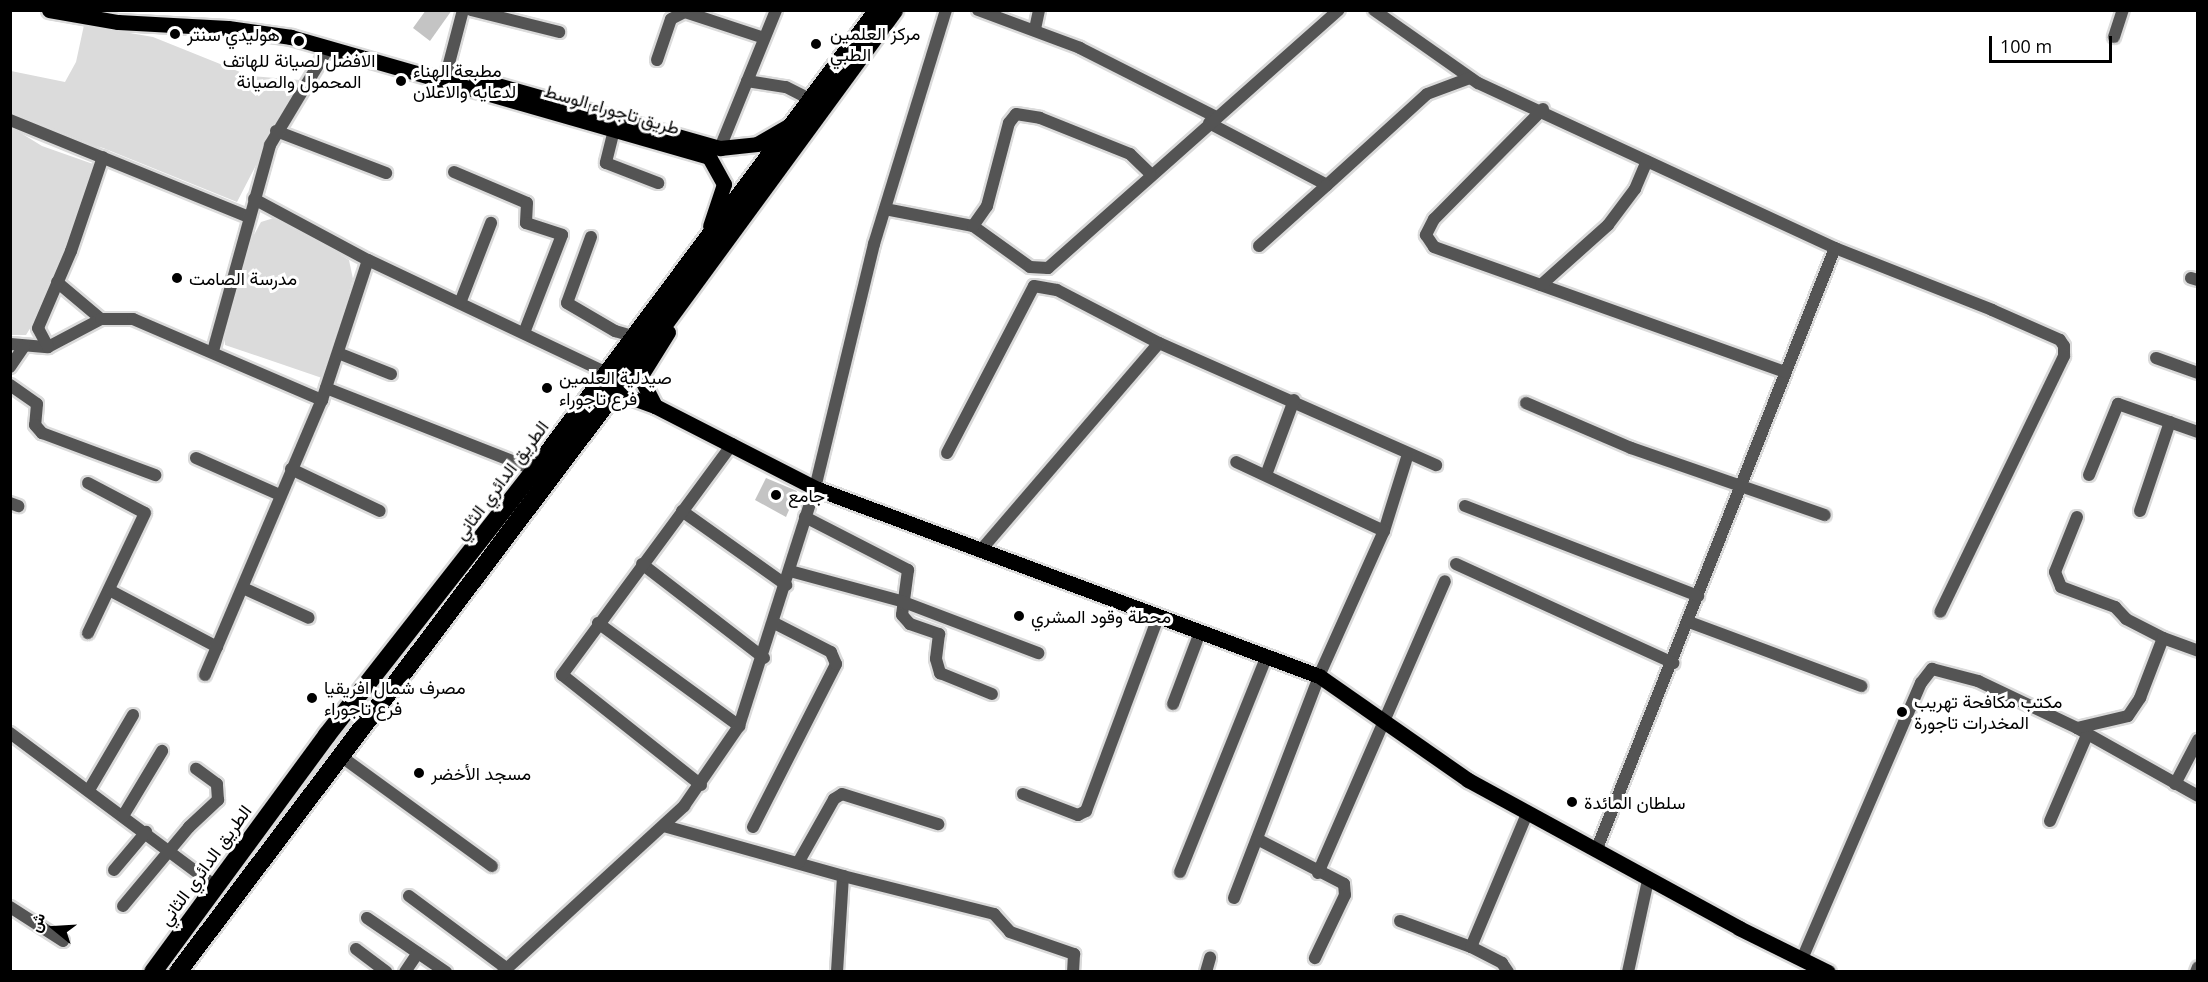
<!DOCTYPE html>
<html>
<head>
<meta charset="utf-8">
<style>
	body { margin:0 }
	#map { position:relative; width:2208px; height:982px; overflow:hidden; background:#fff; font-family:"Open Sans",Vazirmatn,sans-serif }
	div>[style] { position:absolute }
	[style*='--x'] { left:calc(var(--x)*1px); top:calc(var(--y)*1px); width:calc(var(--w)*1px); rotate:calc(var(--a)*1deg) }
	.green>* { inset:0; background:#dbdbdb }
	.building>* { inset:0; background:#c4c4c4 }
	.roads { filter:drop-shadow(2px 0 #dbdbdb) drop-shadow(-2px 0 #dbdbdb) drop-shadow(0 2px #dbdbdb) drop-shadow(0 -2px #dbdbdb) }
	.minor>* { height:12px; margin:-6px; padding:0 6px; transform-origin:6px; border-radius:6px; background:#545454 }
	.major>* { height:15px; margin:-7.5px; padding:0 7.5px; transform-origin:7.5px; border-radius:7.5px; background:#000 }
	.highway>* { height:18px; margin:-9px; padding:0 9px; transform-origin:9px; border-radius:9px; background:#000 }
	.dots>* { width:16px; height:16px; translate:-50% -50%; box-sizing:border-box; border:3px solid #fff; border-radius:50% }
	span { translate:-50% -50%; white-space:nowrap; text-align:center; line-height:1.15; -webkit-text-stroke:6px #fff; paint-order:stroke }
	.poi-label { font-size:18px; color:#000 }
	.left { translate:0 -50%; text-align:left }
	.street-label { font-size:18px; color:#000 }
	.frame { position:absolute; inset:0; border:12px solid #000; pointer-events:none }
	.north { position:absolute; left:24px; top:898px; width:60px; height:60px; -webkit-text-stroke:4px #fff; paint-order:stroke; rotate:288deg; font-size:16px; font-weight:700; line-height:24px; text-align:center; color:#000 }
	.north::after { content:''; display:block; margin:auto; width:21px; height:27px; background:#000; clip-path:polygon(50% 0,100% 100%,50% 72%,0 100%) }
	.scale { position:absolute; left:1989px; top:36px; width:123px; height:27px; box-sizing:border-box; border:3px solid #000; border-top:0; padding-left:8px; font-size:18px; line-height:21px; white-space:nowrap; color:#000; -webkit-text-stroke:4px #fff; paint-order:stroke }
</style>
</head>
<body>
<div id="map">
	<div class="green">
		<i style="clip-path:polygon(84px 25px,153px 37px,250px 76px,300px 80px,237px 202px,103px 148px,45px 133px,11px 113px,11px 71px,65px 82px,76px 62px)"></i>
		<i style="clip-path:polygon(11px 127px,42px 146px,93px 164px,51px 294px,26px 335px,11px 335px)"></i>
		<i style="clip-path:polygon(277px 217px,349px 260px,353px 279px,322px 378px,225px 345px,224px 330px,245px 251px,261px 222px)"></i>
	</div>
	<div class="building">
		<i style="clip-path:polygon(426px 10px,452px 10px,430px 41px,413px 28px)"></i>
		<i style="clip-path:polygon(766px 478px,797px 491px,786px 517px,755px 500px)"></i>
	</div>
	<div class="roads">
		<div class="minor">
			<i style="--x:471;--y:10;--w:91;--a:14"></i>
			<i style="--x:978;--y:10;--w:109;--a:20.4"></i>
			<i style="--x:1080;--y:48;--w:153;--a:26.9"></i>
			<i style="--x:1374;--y:10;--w:127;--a:35.1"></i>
			<i style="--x:1478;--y:83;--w:393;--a:24.8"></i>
			<i style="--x:1835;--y:248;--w:649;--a:111.62"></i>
			<i style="--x:1035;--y:29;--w:19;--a:-78"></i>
			<i style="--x:2114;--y:37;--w:28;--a:-72"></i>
			<i style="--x:657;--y:60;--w:43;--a:-71.1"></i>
			<i style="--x:671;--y:19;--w:16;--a:-27"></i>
			<i style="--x:685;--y:12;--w:83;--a:18.2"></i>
			<i style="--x:447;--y:71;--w:63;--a:-75.3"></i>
			<i style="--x:747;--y:81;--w:39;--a:9"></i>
			<i style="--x:786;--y:87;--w:29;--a:27"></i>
			<i style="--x:1543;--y:109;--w:155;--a:134.7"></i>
			<i style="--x:1434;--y:219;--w:18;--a:117"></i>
			<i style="--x:1426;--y:235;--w:14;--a:56"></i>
			<i style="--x:1434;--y:247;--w:373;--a:19.6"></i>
			<i style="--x:10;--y:120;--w:258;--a:22.1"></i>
			<i style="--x:1209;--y:123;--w:133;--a:27.7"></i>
			<i style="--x:1327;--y:185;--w:135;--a:-42.3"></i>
			<i style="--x:1427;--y:94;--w:46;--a:-20.4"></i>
			<i style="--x:614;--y:130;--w:34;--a:104"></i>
			<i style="--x:606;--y:163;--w:56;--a:21"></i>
			<i style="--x:276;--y:131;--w:118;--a:20.9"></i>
			<i style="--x:720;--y:148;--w:149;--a:-67.9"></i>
			<i style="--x:454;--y:172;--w:79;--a:23"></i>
			<i style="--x:527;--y:203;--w:20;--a:93"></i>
			<i style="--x:526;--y:223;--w:38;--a:18"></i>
			<i style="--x:562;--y:235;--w:105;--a:111.2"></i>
			<i style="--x:254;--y:199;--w:129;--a:28.2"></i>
			<i style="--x:368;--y:260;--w:264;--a:25.3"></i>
			<i style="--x:885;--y:209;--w:90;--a:10.9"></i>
			<i style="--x:973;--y:226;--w:70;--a:35.7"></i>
			<i style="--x:1030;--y:267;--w:18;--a:3"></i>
			<i style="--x:1048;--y:268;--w:389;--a:-41.6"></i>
			<i style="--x:973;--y:226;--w:24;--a:-55"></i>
			<i style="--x:987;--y:206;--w:86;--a:-75.2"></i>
			<i style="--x:1009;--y:123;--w:11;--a:-52"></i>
			<i style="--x:1016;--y:114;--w:24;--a:9"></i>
			<i style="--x:1040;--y:118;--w:97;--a:21.8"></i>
			<i style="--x:1130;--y:154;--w:28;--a:44"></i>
			<i style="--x:591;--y:237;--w:70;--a:110"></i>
			<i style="--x:567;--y:303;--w:56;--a:30.3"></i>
			<i style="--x:615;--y:331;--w:18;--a:16"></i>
			<i style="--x:1259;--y:246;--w:91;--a:-41.9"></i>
			<i style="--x:1835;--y:248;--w:169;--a:21.5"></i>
			<i style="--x:1992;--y:310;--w:74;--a:23.8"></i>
			<i style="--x:2060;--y:340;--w:7;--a:56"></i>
			<i style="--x:2064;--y:346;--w:10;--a:90"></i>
			<i style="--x:2064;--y:356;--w:284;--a:115.8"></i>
			<i style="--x:2191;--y:278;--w:7;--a:16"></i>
			<i style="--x:57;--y:282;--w:57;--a:40.1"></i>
			<i style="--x:1541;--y:285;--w:90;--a:-41.8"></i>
			<i style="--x:1608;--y:225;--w:45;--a:-53.1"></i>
			<i style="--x:1635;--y:189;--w:30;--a:-67"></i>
			<i style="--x:460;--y:303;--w:86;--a:-68.8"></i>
			<i style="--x:10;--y:344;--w:38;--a:5"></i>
			<i style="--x:48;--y:347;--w:60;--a:-27.8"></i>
			<i style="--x:101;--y:319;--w:32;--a:0"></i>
			<i style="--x:133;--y:319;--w:206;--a:23.2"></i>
			<i style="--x:48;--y:347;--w:21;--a:-118"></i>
			<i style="--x:38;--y:328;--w:84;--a:-66.8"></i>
			<i style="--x:71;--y:251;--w:99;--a:-71.2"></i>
			<i style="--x:213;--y:351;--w:214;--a:-74.5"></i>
			<i style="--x:270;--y:145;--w:114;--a:-59"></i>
			<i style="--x:338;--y:353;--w:57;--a:21.6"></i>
			<i style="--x:2156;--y:358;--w:45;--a:19.7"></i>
			<i style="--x:10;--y:367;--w:25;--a:-56"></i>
			<i style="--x:10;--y:385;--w:33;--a:35"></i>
			<i style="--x:37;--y:404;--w:21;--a:95"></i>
			<i style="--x:35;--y:425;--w:11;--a:49"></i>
			<i style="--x:42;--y:433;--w:121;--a:20.4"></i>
			<i style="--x:326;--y:388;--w:225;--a:21.4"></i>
			<i style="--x:1526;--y:403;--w:114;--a:23.2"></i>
			<i style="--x:1631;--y:448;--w:205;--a:19.1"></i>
			<i style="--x:947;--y:453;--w:188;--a:-62.5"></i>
			<i style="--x:1034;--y:286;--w:23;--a:10"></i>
			<i style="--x:1057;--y:290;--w:115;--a:27.5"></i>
			<i style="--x:1159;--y:343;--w:303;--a:23.8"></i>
			<i style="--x:196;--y:458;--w:92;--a:23.8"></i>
			<i style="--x:291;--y:469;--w:98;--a:25.3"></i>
			<i style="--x:1266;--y:475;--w:80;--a:-69.5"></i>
			<i style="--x:2089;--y:475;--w:77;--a:-67.8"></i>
			<i style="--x:2118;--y:404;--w:85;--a:19.3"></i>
			<i style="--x:88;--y:483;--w:64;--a:27.8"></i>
			<i style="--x:145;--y:513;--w:133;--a:115.4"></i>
			<i style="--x:10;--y:503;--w:9;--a:21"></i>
			<i style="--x:1465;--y:506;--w:250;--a:21.1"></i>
			<i style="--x:682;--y:511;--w:128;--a:35.4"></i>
			<i style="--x:2140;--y:511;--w:94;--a:-71.4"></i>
			<i style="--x:805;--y:517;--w:116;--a:27.2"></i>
			<i style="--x:908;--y:570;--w:45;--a:97.6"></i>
			<i style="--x:902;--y:615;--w:12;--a:48"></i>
			<i style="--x:910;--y:624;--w:31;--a:19"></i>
			<i style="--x:939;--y:634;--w:25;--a:97"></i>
			<i style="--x:936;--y:659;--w:15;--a:74"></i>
			<i style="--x:940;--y:673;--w:56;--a:22"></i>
			<i style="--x:2077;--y:517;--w:59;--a:111.8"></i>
			<i style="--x:2055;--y:572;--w:16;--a:68"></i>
			<i style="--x:2061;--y:587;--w:58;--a:20.3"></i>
			<i style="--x:2115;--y:607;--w:16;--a:47"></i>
			<i style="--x:2126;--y:619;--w:42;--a:27.2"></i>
			<i style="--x:1384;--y:531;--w:81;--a:-72.7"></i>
			<i style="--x:980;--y:551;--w:274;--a:-49.3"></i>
			<i style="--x:642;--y:564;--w:154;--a:37.6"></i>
			<i style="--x:1456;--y:564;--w:239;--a:24.5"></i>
			<i style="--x:790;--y:571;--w:115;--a:15.1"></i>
			<i style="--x:901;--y:601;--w:147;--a:20.8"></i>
			<i style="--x:243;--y:588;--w:72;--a:24.4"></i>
			<i style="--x:111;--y:591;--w:120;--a:27.8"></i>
			<i style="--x:1689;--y:622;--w:184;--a:20.4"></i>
			<i style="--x:598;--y:623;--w:175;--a:36.1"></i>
			<i style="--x:205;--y:675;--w:299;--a:-67"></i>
			<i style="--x:322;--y:400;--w:147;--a:-71.8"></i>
			<i style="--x:1173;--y:704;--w:77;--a:-69.4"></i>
			<i style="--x:2077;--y:728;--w:139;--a:29.3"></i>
			<i style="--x:10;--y:733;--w:256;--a:36.7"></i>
			<i style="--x:339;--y:755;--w:189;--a:36"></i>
			<i style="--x:2175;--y:784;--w:50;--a:-62.4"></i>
			<i style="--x:701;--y:785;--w:177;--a:-141.6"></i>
			<i style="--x:562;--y:675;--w:287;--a:-53.6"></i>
			<i style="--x:89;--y:790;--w:87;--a:-59.6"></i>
			<i style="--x:1023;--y:794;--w:59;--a:20.9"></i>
			<i style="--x:1078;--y:815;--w:9;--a:-27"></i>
			<i style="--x:1086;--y:811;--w:207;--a:-69.6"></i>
			<i style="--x:123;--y:816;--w:76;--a:-59"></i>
			<i style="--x:2050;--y:821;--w:94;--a:-66.7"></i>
			<i style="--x:664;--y:826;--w:186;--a:15.6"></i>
			<i style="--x:843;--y:876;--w:96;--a:93.6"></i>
			<i style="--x:753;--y:827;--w:183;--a:-63"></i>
			<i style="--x:836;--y:664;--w:13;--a:-113"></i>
			<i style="--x:831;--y:652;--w:64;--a:-153"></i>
			<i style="--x:1257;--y:839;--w:98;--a:27.3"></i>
			<i style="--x:1344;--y:884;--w:11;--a:85"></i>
			<i style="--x:1345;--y:895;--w:70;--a:115.5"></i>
			<i style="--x:798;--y:863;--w:73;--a:-60.6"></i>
			<i style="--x:834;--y:799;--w:9;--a:-32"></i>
			<i style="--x:842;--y:794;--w:101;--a:17.4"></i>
			<i style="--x:114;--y:870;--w:50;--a:-49.9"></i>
			<i style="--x:1180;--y:872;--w:231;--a:-68.1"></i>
			<i style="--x:1318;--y:873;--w:318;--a:-66.5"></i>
			<i style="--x:843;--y:876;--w:156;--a:14.1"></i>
			<i style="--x:994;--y:914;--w:24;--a:48"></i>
			<i style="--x:1010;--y:932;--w:68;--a:19"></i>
			<i style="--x:1074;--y:954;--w:18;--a:93"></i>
			<i style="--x:409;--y:896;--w:121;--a:36.6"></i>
			<i style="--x:1234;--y:898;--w:238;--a:-69"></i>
			<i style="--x:1319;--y:676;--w:159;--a:-65.9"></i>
			<i style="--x:1384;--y:531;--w:163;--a:-155"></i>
			<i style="--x:123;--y:906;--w:103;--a:-50.1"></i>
			<i style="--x:189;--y:827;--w:40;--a:-43"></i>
			<i style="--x:218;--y:800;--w:16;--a:-94"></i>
			<i style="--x:217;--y:784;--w:26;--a:-144"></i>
			<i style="--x:10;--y:907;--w:63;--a:32.7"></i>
			<i style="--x:367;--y:918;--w:96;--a:34.4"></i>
			<i style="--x:1400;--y:921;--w:76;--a:20.1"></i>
			<i style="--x:1471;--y:947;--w:35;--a:27"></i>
			<i style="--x:1502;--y:963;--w:11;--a:56"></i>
			<i style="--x:1471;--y:947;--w:144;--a:-67.2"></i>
			<i style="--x:356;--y:949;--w:38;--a:37"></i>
			<i style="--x:1802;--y:959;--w:301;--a:-66.7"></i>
			<i style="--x:1921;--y:683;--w:18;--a:-52"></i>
			<i style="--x:1932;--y:669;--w:48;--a:14.6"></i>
			<i style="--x:1978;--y:681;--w:110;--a:25.4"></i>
			<i style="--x:2077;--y:728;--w:52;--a:-13.2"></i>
			<i style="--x:2128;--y:716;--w:22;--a:-56"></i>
			<i style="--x:2140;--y:698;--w:64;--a:-69"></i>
			<i style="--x:2163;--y:638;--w:37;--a:20"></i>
			<i style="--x:405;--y:972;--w:23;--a:-56"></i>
			<i style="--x:503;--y:972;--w:246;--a:-42.5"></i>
			<i style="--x:684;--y:806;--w:97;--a:-55.5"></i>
			<i style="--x:739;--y:726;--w:250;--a:-72.3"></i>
			<i style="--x:815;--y:488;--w:251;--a:-76.4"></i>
			<i style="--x:874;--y:244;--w:245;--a:-72.9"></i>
			<i style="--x:1206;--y:972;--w:15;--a:-74"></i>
			<i style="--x:1628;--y:972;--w:94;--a:-77.7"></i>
			<i style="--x:2196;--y:972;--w:5;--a:-68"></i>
		</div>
		<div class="major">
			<i style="--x:49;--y:10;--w:70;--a:9.9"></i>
			<i style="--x:118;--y:22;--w:110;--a:3.1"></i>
			<i style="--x:228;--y:28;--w:64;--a:8.1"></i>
			<i style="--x:291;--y:37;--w:435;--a:16"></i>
			<i style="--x:709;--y:157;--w:31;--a:61"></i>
			<i style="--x:724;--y:184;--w:44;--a:108.4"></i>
			<i style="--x:476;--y:79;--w:254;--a:15.8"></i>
			<i style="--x:720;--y:148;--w:37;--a:-6"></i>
			<i style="--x:757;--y:144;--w:36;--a:-30"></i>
			<i style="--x:606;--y:404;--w:25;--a:-16"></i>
			<i style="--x:630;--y:397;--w:27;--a:20"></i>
			<i style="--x:655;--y:406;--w:180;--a:27.1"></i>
			<i style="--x:815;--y:488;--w:538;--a:20.46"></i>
			<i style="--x:1319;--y:676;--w:182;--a:34.9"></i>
			<i style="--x:1468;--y:780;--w:309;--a:28.6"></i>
			<i style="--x:1739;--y:928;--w:99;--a:26.3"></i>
			<i style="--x:655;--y:406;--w:33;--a:-117"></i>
			<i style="--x:640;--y:377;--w:53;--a:-58.1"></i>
		</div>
		<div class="highway">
			<i style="--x:153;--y:972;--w:294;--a:-53.7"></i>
			<i style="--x:327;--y:735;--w:337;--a:-51.9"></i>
			<i style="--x:535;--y:470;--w:574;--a:-53.29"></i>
			<i style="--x:178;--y:972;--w:711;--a:-53"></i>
			<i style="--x:606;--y:404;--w:488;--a:-53.8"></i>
		</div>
	</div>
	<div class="dots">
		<i style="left:175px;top:34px;background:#000"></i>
		<i style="left:299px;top:41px;background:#000"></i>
		<i style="left:816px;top:44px;background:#000"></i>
		<i style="left:401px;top:81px;background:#000"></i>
		<i style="left:177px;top:278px;background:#000"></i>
		<i style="left:547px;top:388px;background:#000"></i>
		<i style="left:776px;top:495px;background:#000"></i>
		<i style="left:1019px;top:616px;background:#000"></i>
		<i style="left:312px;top:698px;background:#000"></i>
		<i style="left:1902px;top:712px;background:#000"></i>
		<i style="left:419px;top:773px;background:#000"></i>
		<i style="left:1572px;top:802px;background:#000"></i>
	</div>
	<div class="poi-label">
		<span class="left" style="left:187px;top:34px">هوليدي سنتر</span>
		<span class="left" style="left:830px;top:44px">مركز العلمين<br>الطبي</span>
		<span style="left:299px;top:71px">الافضل لصيانة للهاتف<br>المحمول والصيانة</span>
		<span class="left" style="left:413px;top:81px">مطبعة الهناء<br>لدعايه والاعلان</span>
		<span class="left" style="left:189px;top:278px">مدرسة الصامت</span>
		<span class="left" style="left:559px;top:388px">صيدلية العلمين<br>فرع تاجوراء</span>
		<span class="left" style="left:788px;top:495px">جامع</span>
		<span class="left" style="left:1031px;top:616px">محطة وقود المشري</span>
		<span class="left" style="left:324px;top:698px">مصرف شمال افريقيا<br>فرع تاجوراء</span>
		<span class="left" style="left:1914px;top:712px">مكتب مكافحة تهريب<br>المخدرات تاجورة</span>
		<span class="left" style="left:431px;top:773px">مسجد الأخضر</span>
		<span class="left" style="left:1584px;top:802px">سلطان المائدة</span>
	</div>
	<div class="street-label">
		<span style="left:612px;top:109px;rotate:16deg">طريق تاجوراء الوسط</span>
		<span style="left:501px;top:480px;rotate:-53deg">الطريق الدائري الثاني</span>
		<span style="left:205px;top:865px;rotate:-54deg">الطريق الدائري الثاني</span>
	</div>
	<div class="frame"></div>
	<div class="north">ش</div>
	<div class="scale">100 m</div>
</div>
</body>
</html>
